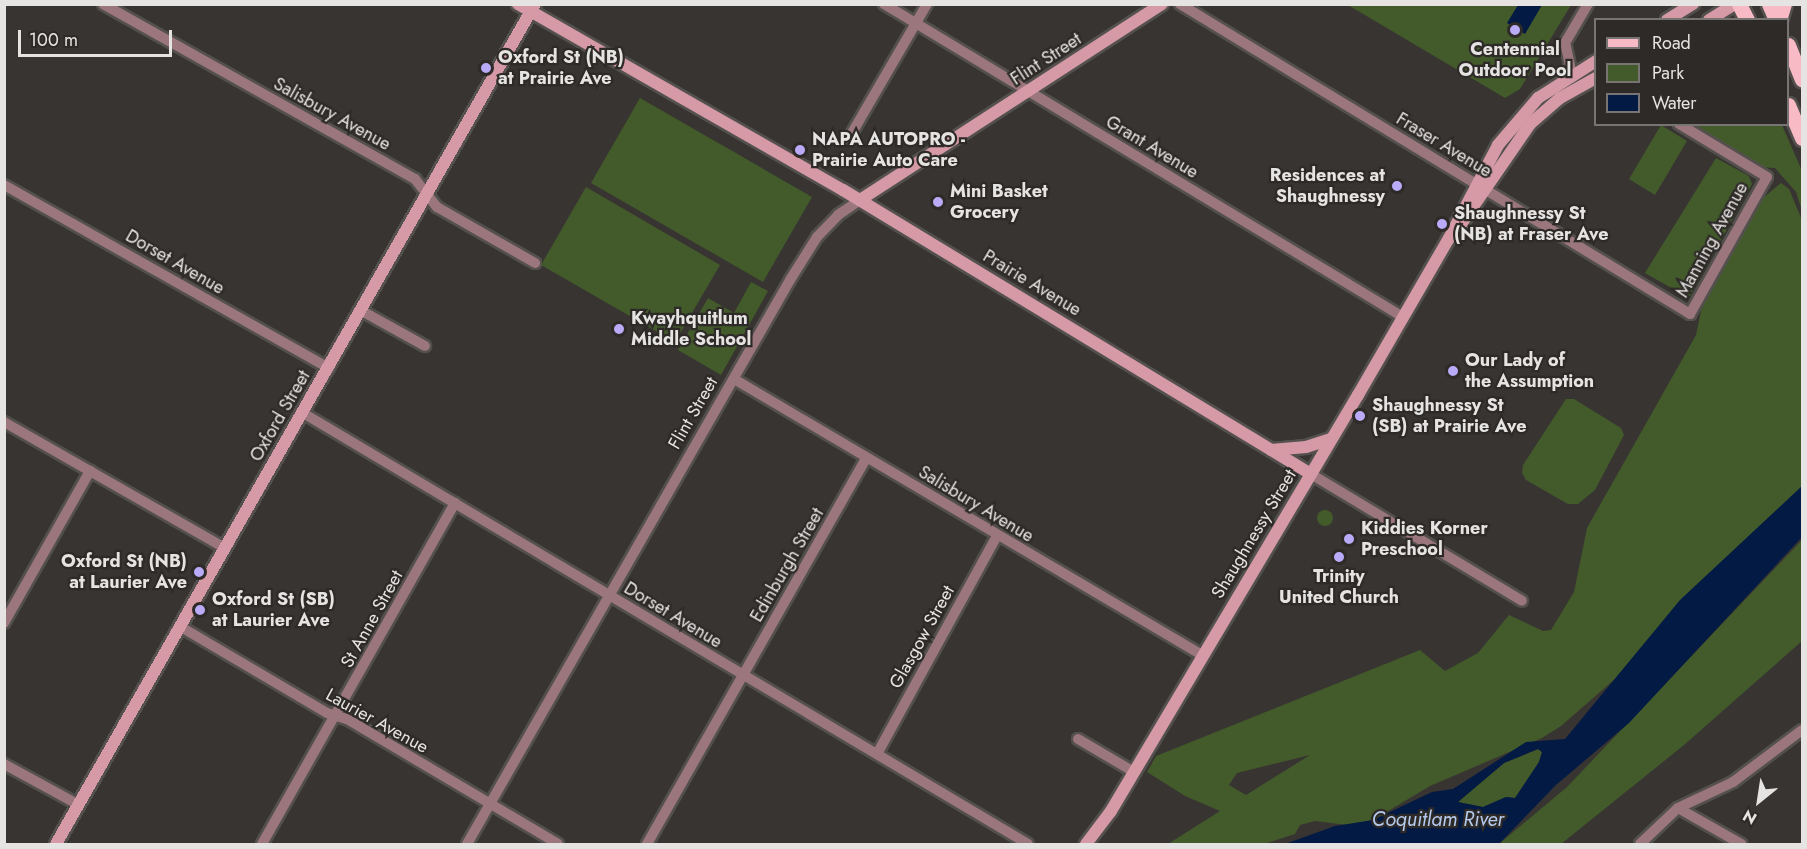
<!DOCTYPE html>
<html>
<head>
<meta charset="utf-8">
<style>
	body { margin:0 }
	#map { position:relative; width:1807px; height:849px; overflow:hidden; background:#373432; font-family:Jost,sans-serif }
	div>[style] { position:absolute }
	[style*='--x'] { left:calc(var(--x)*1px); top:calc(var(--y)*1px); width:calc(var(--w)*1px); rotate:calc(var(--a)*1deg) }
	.green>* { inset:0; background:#435b2a }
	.round { border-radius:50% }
	.water>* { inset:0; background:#021a44 }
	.roads { filter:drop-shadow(2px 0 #53504e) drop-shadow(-2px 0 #53504e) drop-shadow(0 2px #53504e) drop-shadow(0 -2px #53504e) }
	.street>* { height:10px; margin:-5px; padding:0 5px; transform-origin:5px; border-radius:5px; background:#9b767d }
	.secondary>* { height:12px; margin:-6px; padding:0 6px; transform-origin:6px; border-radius:6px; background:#d59aa5 }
	.primary>* { height:15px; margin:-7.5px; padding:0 7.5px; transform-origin:7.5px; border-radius:7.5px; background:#f8bbc6 }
	.dots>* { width:16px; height:16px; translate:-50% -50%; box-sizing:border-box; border:3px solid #2d2a28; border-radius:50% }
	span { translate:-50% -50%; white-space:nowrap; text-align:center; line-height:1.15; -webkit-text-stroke:4.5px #2d2a28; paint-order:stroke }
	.poi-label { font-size:18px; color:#e6e4e3; font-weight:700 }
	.left { translate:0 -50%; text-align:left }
	.right { translate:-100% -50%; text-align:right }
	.street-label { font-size:18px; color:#e6e4e3 }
	.water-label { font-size:20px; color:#b5cbee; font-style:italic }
	.frame { position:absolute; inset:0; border:6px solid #e6e4e3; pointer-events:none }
	.legend { position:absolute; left:1594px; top:18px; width:195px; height:108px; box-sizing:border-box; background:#2d2a28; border:2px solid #777473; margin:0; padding:8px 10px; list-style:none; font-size:18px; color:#e6e4e3 }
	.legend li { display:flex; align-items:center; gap:12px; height:30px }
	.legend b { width:30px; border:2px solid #777473 }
	.north { position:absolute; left:1729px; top:771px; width:60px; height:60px; -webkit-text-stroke:4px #2d2a28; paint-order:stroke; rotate:210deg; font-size:16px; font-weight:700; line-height:24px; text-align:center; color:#e6e4e3 }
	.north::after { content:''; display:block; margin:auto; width:21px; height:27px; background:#e6e4e3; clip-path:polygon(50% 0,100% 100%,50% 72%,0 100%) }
	.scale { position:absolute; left:18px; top:30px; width:154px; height:27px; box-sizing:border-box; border:3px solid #e6e4e3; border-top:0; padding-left:8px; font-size:18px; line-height:21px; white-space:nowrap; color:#e6e4e3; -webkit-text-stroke:4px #2d2a28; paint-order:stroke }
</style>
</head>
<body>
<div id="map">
	<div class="green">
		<i style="clip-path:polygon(1348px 5px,1571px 5px,1520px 89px,1505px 98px)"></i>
		<i style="clip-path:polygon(640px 98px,812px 197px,763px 282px,591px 183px)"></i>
		<i style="clip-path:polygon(1661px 125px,1687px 141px,1655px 195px,1629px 179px)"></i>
		<i style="clip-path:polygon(1687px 125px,1782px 125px,1802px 171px,1802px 211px,1796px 192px,1775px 168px,1758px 167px)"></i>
		<i style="clip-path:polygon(1716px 158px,1749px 176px,1752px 184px,1689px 298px,1645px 273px)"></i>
		<i style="clip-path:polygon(evenodd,1781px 183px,1789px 189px,1802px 220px,1802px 495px,1647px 651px,1561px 726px,1542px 738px,1430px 786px,1373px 820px,1347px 825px,1315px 821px,1300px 825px,1295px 834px,1264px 844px,1168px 844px,1220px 811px,1185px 796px,1147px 772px,1156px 756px,1420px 650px,1445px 671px,1478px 653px,1509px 615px,1543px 631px,1551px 630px,1574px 592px,1587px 528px,1696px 335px,1702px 306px,1763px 198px,1781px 183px,1310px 755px,1246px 795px,1229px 785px,1237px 773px,1310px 755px)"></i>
		<i style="clip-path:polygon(586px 187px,720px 265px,675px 342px,541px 265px)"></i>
		<i style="clip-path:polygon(751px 282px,768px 291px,721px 375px,678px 350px,708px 298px,734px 313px)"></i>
		<i style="clip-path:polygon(1566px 399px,1574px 399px,1621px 428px,1624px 435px,1595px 490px,1578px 504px,1568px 504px,1526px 480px,1522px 473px,1523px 465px)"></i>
		<i class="round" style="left:1317px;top:510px;width:16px;height:16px"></i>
		<i style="clip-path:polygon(1802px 540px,1802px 641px,1684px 745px,1561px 844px,1499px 844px,1567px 787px)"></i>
		<i style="clip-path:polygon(1538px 749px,1542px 752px,1539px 762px,1515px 798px,1506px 797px,1483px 807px,1458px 802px,1504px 763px)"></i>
	</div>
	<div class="water">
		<i style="clip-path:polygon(1518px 5px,1542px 5px,1525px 34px,1507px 23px)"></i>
		<i style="clip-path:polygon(evenodd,1802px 486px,1802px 537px,1629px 723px,1556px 785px,1499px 844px,1285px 844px,1335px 826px,1373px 820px,1432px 792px,1453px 789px,1526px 742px,1565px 739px,1680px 600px,1802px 486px,1538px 749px,1542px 752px,1539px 762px,1515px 798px,1506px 797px,1483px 807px,1458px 802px,1504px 763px,1538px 749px)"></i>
	</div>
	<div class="roads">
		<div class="street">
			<i style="--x:103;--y:4;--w:358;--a:29.3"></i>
			<i style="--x:415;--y:179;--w:36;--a:52"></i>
			<i style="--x:437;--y:207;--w:113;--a:29.7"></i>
			<i style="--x:884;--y:4;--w:606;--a:31.09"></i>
			<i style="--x:1180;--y:4;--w:597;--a:31.29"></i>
			<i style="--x:1690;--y:314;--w:157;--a:-60.7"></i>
			<i style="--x:1767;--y:177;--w:103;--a:-148.9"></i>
			<i style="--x:1572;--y:75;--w:33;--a:-102"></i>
			<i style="--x:1565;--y:43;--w:45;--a:-59.5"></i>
			<i style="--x:849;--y:138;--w:155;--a:-59.8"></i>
			<i style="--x:4;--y:185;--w:373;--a:29.4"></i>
			<i style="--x:362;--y:311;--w:72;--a:29.1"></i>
			<i style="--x:734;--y:379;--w:543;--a:30.53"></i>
			<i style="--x:303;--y:413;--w:843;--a:30.73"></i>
			<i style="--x:4;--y:422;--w:254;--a:29.7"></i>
			<i style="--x:1311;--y:474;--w:246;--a:31"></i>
			<i style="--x:4;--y:623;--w:175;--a:-60.5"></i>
			<i style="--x:181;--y:627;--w:169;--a:30.5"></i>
			<i style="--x:327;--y:713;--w:21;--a:17"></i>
			<i style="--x:347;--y:719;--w:245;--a:30.6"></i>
			<i style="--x:1078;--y:739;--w:65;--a:30.5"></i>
			<i style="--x:877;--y:754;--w:249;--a:-61.2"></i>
			<i style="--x:4;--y:764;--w:85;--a:28.7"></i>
			<i style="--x:1678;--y:808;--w:73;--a:29.7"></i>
			<i style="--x:262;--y:844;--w:392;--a:-60.5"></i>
			<i style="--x:467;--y:844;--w:650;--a:-60.2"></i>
			<i style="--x:790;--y:280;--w:51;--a:-57.9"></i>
			<i style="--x:817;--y:237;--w:30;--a:-46"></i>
			<i style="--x:838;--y:215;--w:27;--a:-34"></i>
			<i style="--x:647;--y:844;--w:444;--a:-60.4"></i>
			<i style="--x:1640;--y:844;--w:52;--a:-43.5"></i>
			<i style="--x:1678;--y:808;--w:61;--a:-25.3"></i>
			<i style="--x:1733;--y:782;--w:86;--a:-37"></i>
		</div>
		<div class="secondary">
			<i style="--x:518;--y:4;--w:374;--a:29.8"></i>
			<i style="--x:843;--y:190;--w:547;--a:31.25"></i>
			<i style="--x:1667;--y:20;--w:31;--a:-32"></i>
			<i style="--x:1709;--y:20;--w:31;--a:-32"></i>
			<i style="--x:860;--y:200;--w:360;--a:-33"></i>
			<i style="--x:1459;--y:227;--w:125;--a:-55.4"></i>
			<i style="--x:1530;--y:124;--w:40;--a:-41"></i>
			<i style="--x:1560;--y:98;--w:41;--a:-29.1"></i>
			<i style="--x:1271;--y:450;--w:35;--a:-5"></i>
			<i style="--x:1306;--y:447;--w:26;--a:-18"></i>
			<i style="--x:56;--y:844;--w:967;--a:-60.31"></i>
			<i style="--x:1086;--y:844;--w:41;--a:-52.9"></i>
			<i style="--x:1111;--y:811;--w:484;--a:-59.3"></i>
			<i style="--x:1358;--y:395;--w:179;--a:-59.9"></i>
			<i style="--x:1448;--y:240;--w:107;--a:-62.2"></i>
			<i style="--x:1498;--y:145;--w:62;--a:-49.6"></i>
			<i style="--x:1538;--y:98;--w:69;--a:-32.5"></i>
		</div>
		<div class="primary">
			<i style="--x:1739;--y:4;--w:18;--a:63"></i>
			<i style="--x:1769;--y:4;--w:17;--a:66"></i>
			<i style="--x:1779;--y:20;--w:17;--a:-73"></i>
			<i style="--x:1788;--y:45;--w:37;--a:68"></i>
			<i style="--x:1788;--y:105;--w:36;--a:67"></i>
		</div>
	</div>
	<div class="dots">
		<i style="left:1515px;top:30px;background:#b9abf7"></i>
		<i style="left:486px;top:68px;background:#b9abf7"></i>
		<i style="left:800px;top:150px;background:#b9abf7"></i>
		<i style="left:1397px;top:186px;background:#b9abf7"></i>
		<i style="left:938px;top:202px;background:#b9abf7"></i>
		<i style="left:1442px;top:224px;background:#b9abf7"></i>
		<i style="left:619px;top:329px;background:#b9abf7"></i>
		<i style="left:1453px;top:371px;background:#b9abf7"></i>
		<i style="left:1360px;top:416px;background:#b9abf7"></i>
		<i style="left:1349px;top:539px;background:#b9abf7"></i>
		<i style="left:1339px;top:557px;background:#b9abf7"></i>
		<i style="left:199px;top:572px;background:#b9abf7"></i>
		<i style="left:200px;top:610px;background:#b9abf7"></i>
	</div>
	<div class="poi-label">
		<span style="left:1515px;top:60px">Centennial<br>Outdoor Pool</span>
		<span class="left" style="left:498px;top:68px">Oxford St (NB)<br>at Prairie Ave</span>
		<span class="left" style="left:812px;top:150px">NAPA AUTOPRO -<br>Prairie Auto Care</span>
		<span class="right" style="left:1385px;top:186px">Residences at<br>Shaughnessy</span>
		<span class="left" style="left:950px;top:202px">Mini Basket<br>Grocery</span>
		<span class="left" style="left:1454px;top:224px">Shaughnessy St<br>(NB) at Fraser Ave</span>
		<span class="left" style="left:631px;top:329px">Kwayhquitlum<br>Middle School</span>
		<span class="left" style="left:1465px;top:371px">Our Lady of<br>the Assumption</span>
		<span class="left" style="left:1372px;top:416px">Shaughnessy St<br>(SB) at Prairie Ave</span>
		<span class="left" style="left:1361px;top:539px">Kiddies Korner<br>Preschool</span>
		<span class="right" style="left:187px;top:572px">Oxford St (NB)<br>at Laurier Ave</span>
		<span style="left:1339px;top:587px">Trinity<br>United Church</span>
		<span class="left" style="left:212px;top:610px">Oxford St (SB)<br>at Laurier Ave</span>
	</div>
	<div class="street-label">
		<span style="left:1046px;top:59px;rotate:-33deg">Flint Street</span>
		<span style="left:332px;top:114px;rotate:29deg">Salisbury Avenue</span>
		<span style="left:1444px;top:145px;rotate:31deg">Fraser Avenue</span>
		<span style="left:1152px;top:147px;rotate:31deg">Grant Avenue</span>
		<span style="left:1712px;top:240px;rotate:-61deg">Manning Avenue</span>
		<span style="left:175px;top:262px;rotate:30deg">Dorset Avenue</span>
		<span style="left:1032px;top:283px;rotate:31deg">Prairie Avenue</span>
		<span style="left:693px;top:413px;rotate:-60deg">Flint Street</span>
		<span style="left:280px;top:416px;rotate:-60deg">Oxford Street</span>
		<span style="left:976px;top:504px;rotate:31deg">Salisbury Avenue</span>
		<span style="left:1254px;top:534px;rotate:-59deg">Shaughnessy Street</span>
		<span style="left:787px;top:565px;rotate:-60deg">Edinburgh Street</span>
		<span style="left:673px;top:615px;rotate:31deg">Dorset Avenue</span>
		<span style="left:372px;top:619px;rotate:-61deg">St Anne Street</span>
		<span style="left:922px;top:637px;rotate:-61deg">Glasgow Street</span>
		<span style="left:377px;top:721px;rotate:29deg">Laurier Avenue</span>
	</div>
	<div class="water-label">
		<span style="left:1438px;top:819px">Coquitlam River</span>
	</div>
	<div class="frame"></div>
	<ul class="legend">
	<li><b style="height:8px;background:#f8bbc6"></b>Road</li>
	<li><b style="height:16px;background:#435b2a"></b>Park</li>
	<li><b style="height:16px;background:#021a44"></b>Water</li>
	</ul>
	<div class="north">N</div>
	<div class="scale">100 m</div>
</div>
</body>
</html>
